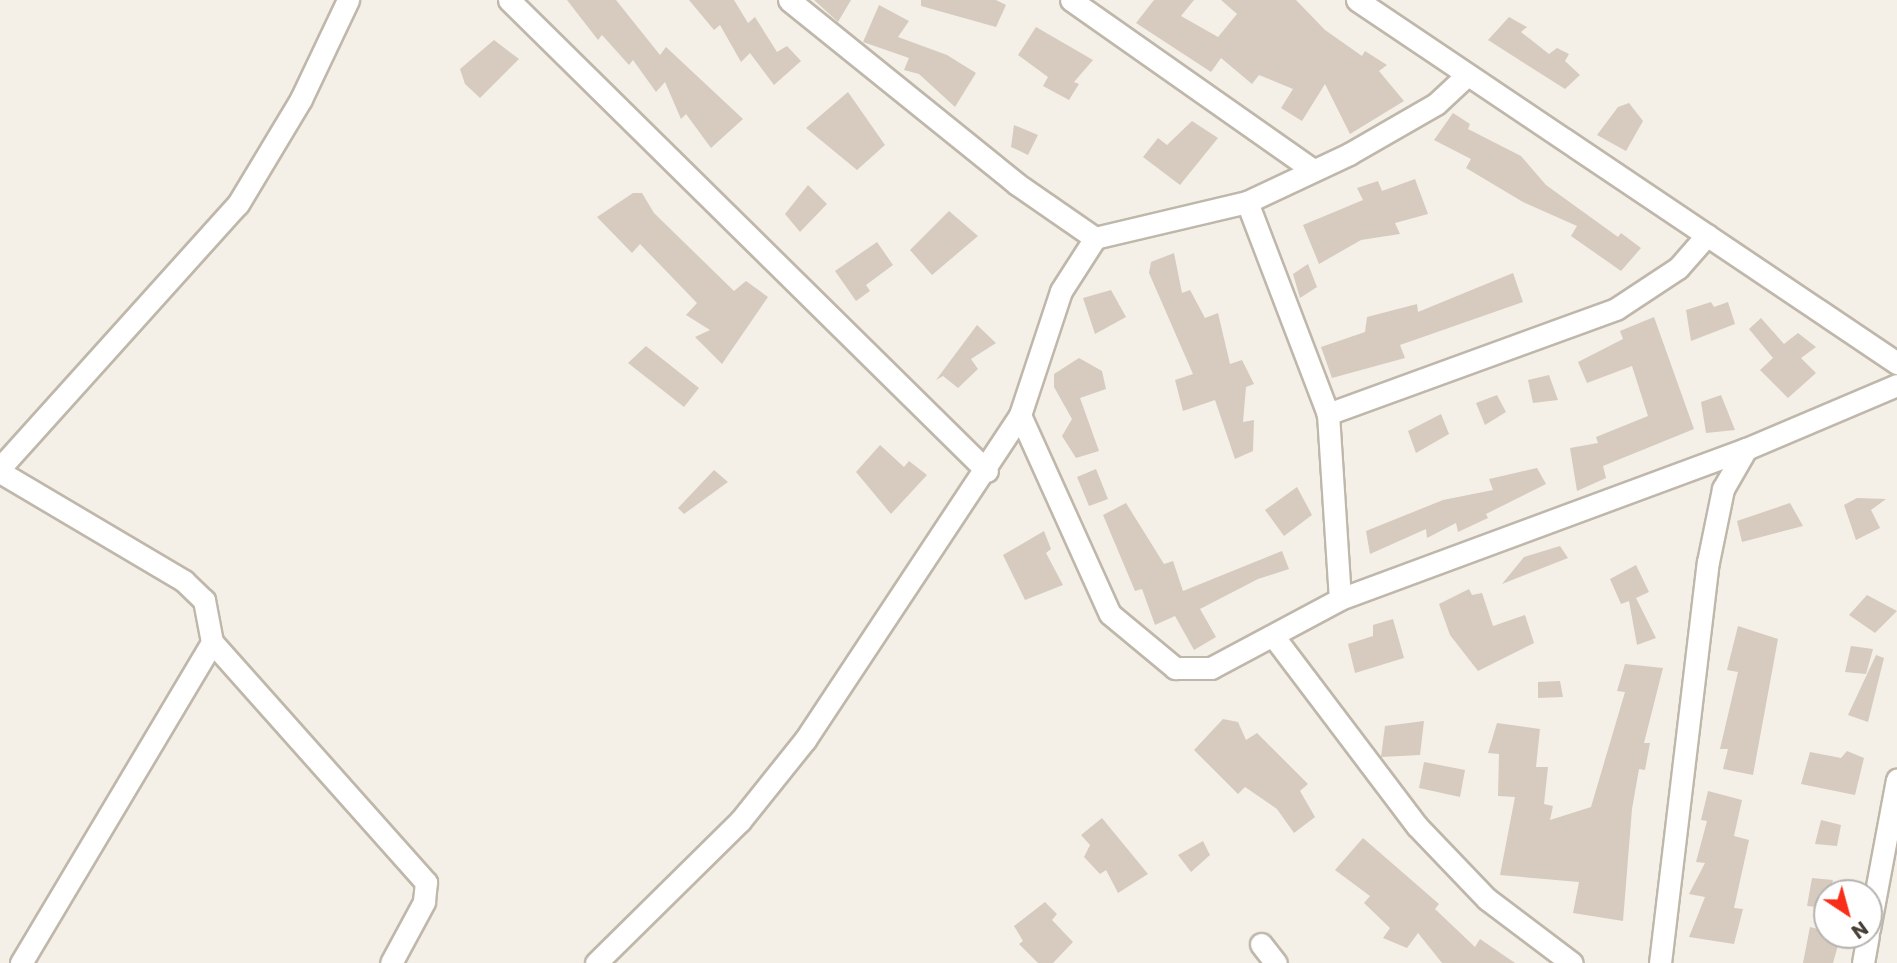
<!DOCTYPE html>
<html>
<head>
<meta charset="utf-8">
<style>
	body { margin:0 }
	#map { position:relative; width:1897px; height:963px; overflow:hidden; background:#f4f0e8; font-family:Poppins,sans-serif }
	div>[style] { position:absolute }
	[style*='--x'] { left:calc(var(--x)*1px); top:calc(var(--y)*1px); width:calc(var(--w)*1px); rotate:calc(var(--a)*1deg) }
	.building>* { inset:0; background:#d6cbbe }
	.roads { filter:drop-shadow(2px 0 #c0b7ab) drop-shadow(-2px 0 #c0b7ab) drop-shadow(0 2px #c0b7ab) drop-shadow(0 -2px #c0b7ab) }
	.street>* { height:21px; margin:-10.5px; padding:0 10.5px; transform-origin:10.5px; border-radius:10.5px; background:#fff }
	span { translate:-50% -50%; white-space:nowrap; text-align:center; line-height:1.15; -webkit-text-stroke:6px #fff; paint-order:stroke }
	.north { position:absolute; left:1813px; top:879px; width:70px; height:70px; box-sizing:border-box; background:#fff; border:2px solid #b6b3af; border-radius:50%; rotate:144deg; font-size:19px; font-weight:700; line-height:28px; text-align:center; color:#484037 }
	.north::after { content:''; display:block; margin:auto; width:24px; height:32px; background:#f92e1a; clip-path:polygon(50% 0,100% 100%,50% 72%,0 100%) }
</style>
</head>
<body>
<div id="map">
	<div class="building">
		<i style="clip-path:polygon(567px 0,616px 0,660px 55px,666px 47px,743px 119px,711px 148px,686px 114px,681px 119px,665px 82px,656px 92px,633px 60px,629px 65px,602px 35px,598px 40px)"></i>
		<i style="clip-path:polygon(689px 0,734px 0,748px 23px,755px 17px,777px 52px,787px 46px,801px 61px,774px 85px,750px 53px,741px 62px,720px 25px,714px 30px)"></i>
		<i style="clip-path:polygon(814px 0,851px 0,838px 22px)"></i>
		<i style="clip-path:polygon(921px 0,996px 0,1006px 5px,996px 27px,921px 6px)"></i>
		<i style="clip-path:polygon(1154px 0,1194px 0,1181px 16px,1218px 37px,1237px 14px,1221px 0,1296px 0,1325px 30px,1362px 56px,1365px 51px,1387px 65px,1379px 71px,1404px 101px,1350px 134px,1325px 84px,1302px 121px,1281px 108px,1293px 89px,1259px 75px,1252px 84px,1221px 58px,1211px 72px,1136px 23px)"></i>
		<i style="clip-path:polygon(879px 5px,909px 21px,898px 37px,947px 55px,976px 73px,955px 107px,919px 74px,904px 70px,909px 58px,863px 42px)"></i>
		<i style="clip-path:polygon(1509px 17px,1527px 27px,1521px 32px,1549px 54px,1557px 48px,1569px 54px,1565px 61px,1580px 75px,1565px 89px,1488px 40px)"></i>
		<i style="clip-path:polygon(1036px 27px,1093px 60px,1074px 82px,1079px 84px,1069px 100px,1043px 86px,1048px 77px,1018px 55px)"></i>
		<i style="clip-path:polygon(494px 40px,519px 59px,480px 98px,465px 84px,460px 69px)"></i>
		<i style="clip-path:polygon(848px 92px,885px 145px,857px 170px,806px 128px)"></i>
		<i style="clip-path:polygon(1629px 103px,1643px 121px,1626px 151px,1597px 135px,1618px 107px)"></i>
		<i style="clip-path:polygon(1453px 113px,1470px 124px,1468px 129px,1521px 156px,1546px 185px,1618px 237px,1621px 233px,1641px 248px,1621px 271px,1571px 236px,1577px 226px,1523px 202px,1466px 168px,1471px 159px,1434px 140px)"></i>
		<i style="clip-path:polygon(1192px 121px,1218px 138px,1180px 185px,1143px 157px,1158px 138px,1167px 145px)"></i>
		<i style="clip-path:polygon(1014px 125px,1038px 135px,1028px 155px,1011px 147px)"></i>
		<i style="clip-path:polygon(1415px 179px,1428px 214px,1395px 223px,1400px 234px,1361px 240px,1319px 264px,1303px 225px,1363px 200px,1357px 188px,1378px 181px,1382px 191px)"></i>
		<i style="clip-path:polygon(808px 185px,827px 204px,800px 232px,785px 214px)"></i>
		<i style="clip-path:polygon(633px 193px,642px 193px,654px 213px,734px 291px,746px 281px,768px 297px,722px 364px,695px 337px,710px 330px,686px 315px,697px 303px,640px 244px,632px 253px,597px 217px)"></i>
		<i style="clip-path:polygon(949px 211px,978px 236px,932px 275px,910px 250px)"></i>
		<i style="clip-path:polygon(877px 242px,893px 265px,866px 285px,870px 291px,856px 301px,835px 271px)"></i>
		<i style="clip-path:polygon(1174px 253px,1182px 293px,1190px 290px,1205px 318px,1218px 313px,1230px 364px,1242px 360px,1254px 384px,1246px 387px,1243px 422px,1254px 420px,1253px 451px,1235px 459px,1215px 400px,1183px 411px,1175px 380px,1193px 374px,1149px 273px,1151px 262px)"></i>
		<i style="clip-path:polygon(1308px 264px,1317px 287px,1300px 298px,1293px 274px)"></i>
		<i style="clip-path:polygon(1513px 273px,1523px 302px,1400px 345px,1405px 358px,1332px 378px,1321px 347px,1365px 332px,1367px 317px,1417px 304px,1418px 312px)"></i>
		<i style="clip-path:polygon(1111px 290px,1126px 317px,1095px 334px,1083px 298px)"></i>
		<i style="clip-path:polygon(1711px 302px,1714px 307px,1728px 302px,1735px 324px,1691px 341px,1686px 310px)"></i>
		<i style="clip-path:polygon(1654px 317px,1694px 429px,1603px 466px,1606px 478px,1577px 491px,1570px 448px,1598px 443px,1596px 437px,1648px 416px,1632px 366px,1587px 383px,1578px 362px,1623px 339px,1620px 331px)"></i>
		<i style="clip-path:polygon(1761px 318px,1784px 344px,1798px 333px,1816px 347px,1801px 358px,1816px 373px,1788px 398px,1760px 370px,1773px 358px,1749px 329px)"></i>
		<i style="clip-path:polygon(977px 325px,996px 343px,971px 359px,978px 369px,958px 388px,943px 376px,936px 380px)"></i>
		<i style="clip-path:polygon(646px 346px,699px 388px,684px 407px,628px 363px)"></i>
		<i style="clip-path:polygon(1079px 358px,1102px 371px,1106px 389px,1080px 398px,1099px 451px,1076px 458px,1062px 436px,1072px 419px,1054px 387px,1054px 374px)"></i>
		<i style="clip-path:polygon(1549px 375px,1558px 400px,1533px 403px,1528px 380px)"></i>
		<i style="clip-path:polygon(1497px 395px,1506px 412px,1485px 425px,1476px 403px)"></i>
		<i style="clip-path:polygon(1721px 395px,1735px 430px,1706px 433px,1701px 402px)"></i>
		<i style="clip-path:polygon(1441px 414px,1449px 434px,1416px 453px,1408px 431px)"></i>
		<i style="clip-path:polygon(880px 445px,904px 467px,909px 461px,927px 475px,891px 514px,856px 472px)"></i>
		<i style="clip-path:polygon(1537px 468px,1546px 484px,1486px 514px,1488px 518px,1458px 532px,1456px 523px,1427px 538px,1426px 529px,1370px 554px,1366px 531px,1443px 500px,1493px 490px,1489px 479px)"></i>
		<i style="clip-path:polygon(1096px 469px,1108px 499px,1089px 506px,1077px 477px)"></i>
		<i style="clip-path:polygon(714px 470px,728px 482px,684px 514px,678px 508px)"></i>
		<i style="clip-path:polygon(1297px 487px,1312px 515px,1284px 536px,1265px 510px)"></i>
		<i style="clip-path:polygon(1857px 498px,1886px 499px,1871px 510px,1880px 528px,1856px 540px,1844px 505px)"></i>
		<i style="clip-path:polygon(1126px 503px,1164px 564px,1173px 561px,1183px 591px,1282px 551px,1289px 569px,1258px 579px,1200px 609px,1216px 637px,1194px 650px,1175px 616px,1155px 625px,1142px 589px,1135px 591px,1103px 515px)"></i>
		<i style="clip-path:polygon(1790px 503px,1803px 526px,1742px 542px,1737px 521px)"></i>
		<i style="clip-path:polygon(1044px 531px,1051px 549px,1046px 553px,1063px 585px,1025px 600px,1003px 555px)"></i>
		<i style="clip-path:polygon(1560px 546px,1568px 558px,1502px 584px,1524px 557px)"></i>
		<i style="clip-path:polygon(1636px 565px,1649px 592px,1636px 598px,1656px 638px,1637px 645px,1629px 601px,1621px 604px,1610px 579px)"></i>
		<i style="clip-path:polygon(1469px 589px,1472px 595px,1482px 593px,1493px 626px,1525px 615px,1534px 643px,1478px 671px,1450px 635px,1439px 604px)"></i>
		<i style="clip-path:polygon(1867px 595px,1897px 611px,1875px 633px,1849px 615px)"></i>
		<i style="clip-path:polygon(1393px 619px,1404px 658px,1355px 673px,1348px 644px,1373px 636px,1373px 625px)"></i>
		<i style="clip-path:polygon(1738px 626px,1778px 639px,1753px 775px,1723px 769px,1728px 749px,1720px 749px,1738px 672px,1727px 670px)"></i>
		<i style="clip-path:polygon(1851px 646px,1873px 649px,1866px 674px,1845px 672px)"></i>
		<i style="clip-path:polygon(1876px 655px,1884px 658px,1868px 722px,1848px 715px)"></i>
		<i style="clip-path:polygon(1625px 664px,1663px 668px,1644px 743px,1650px 743px,1645px 770px,1639px 769px,1632px 809px,1623px 921px,1573px 913px,1579px 882px,1500px 875px,1515px 797px,1498px 796px,1499px 754px,1488px 753px,1497px 723px,1540px 729px,1536px 767px,1548px 767px,1544px 804px,1553px 806px,1550px 820px,1591px 807px,1625px 692px,1617px 691px)"></i>
		<i style="clip-path:polygon(1560px 681px,1563px 697px,1538px 698px,1538px 682px)"></i>
		<i style="clip-path:polygon(1223px 719px,1238px 722px,1246px 740px,1257px 733px,1308px 784px,1300px 791px,1315px 817px,1294px 833px,1277px 809px,1245px 787px,1238px 794px,1194px 750px)"></i>
		<i style="clip-path:polygon(1424px 721px,1420px 755px,1381px 757px,1385px 726px)"></i>
		<i style="clip-path:polygon(1847px 751px,1864px 758px,1855px 795px,1801px 784px,1810px 752px,1841px 758px)"></i>
		<i style="clip-path:polygon(1424px 762px,1465px 770px,1460px 797px,1419px 788px)"></i>
		<i style="clip-path:polygon(1708px 791px,1742px 800px,1734px 836px,1749px 840px,1734px 908px,1743px 909px,1734px 944px,1689px 937px,1705px 897px,1689px 894px,1705px 863px,1696px 862px,1707px 821px,1701px 820px)"></i>
		<i style="clip-path:polygon(1102px 818px,1148px 874px,1118px 893px,1106px 870px,1100px 874px,1084px 857px,1090px 845px,1081px 835px)"></i>
		<i style="clip-path:polygon(1821px 820px,1841px 825px,1837px 846px,1815px 844px)"></i>
		<i style="clip-path:polygon(1363px 838px,1439px 904px,1435px 909px,1475px 947px,1480px 939px,1515px 963px,1442px 963px,1418px 933px,1407px 948px,1383px 938px,1390px 928px,1364px 903px,1370px 896px,1335px 870px)"></i>
		<i style="clip-path:polygon(1203px 841px,1210px 855px,1191px 872px,1178px 855px)"></i>
		<i style="clip-path:polygon(1812px 878px,1833px 880px,1826px 908px,1807px 906px)"></i>
		<i style="clip-path:polygon(1045px 902px,1057px 914px,1052px 920px,1073px 942px,1053px 963px,1038px 963px,1019px 944px,1023px 941px,1014px 926px)"></i>
		<i style="clip-path:polygon(1810px 927px,1841px 935px,1833px 963px,1803px 963px)"></i>
	</div>
	<div class="roads">
		<div class="street">
			<i style="--x:509;--y:0;--w:671;--a:44.58"></i>
			<i style="--x:789;--y:0;--w:293;--a:38.9"></i>
			<i style="--x:1017;--y:184;--w:95;--a:34.7"></i>
			<i style="--x:1071;--y:0;--w:296;--a:35.1"></i>
			<i style="--x:1357;--y:0;--w:651;--a:33.91"></i>
			<i style="--x:1247;--y:202;--w:156;--a:166.7"></i>
			<i style="--x:1095;--y:238;--w:63;--a:122.7"></i>
			<i style="--x:1061;--y:291;--w:131;--a:108.3"></i>
			<i style="--x:1020;--y:415;--w:218;--a:65.7"></i>
			<i style="--x:1110;--y:614;--w:85;--a:39.7"></i>
			<i style="--x:1175;--y:668;--w:36;--a:0"></i>
			<i style="--x:1211;--y:668;--w:146;--a:-28.1"></i>
			<i style="--x:1707;--y:235;--w:44;--a:131.3"></i>
			<i style="--x:1678;--y:268;--w:74;--a:146.5"></i>
			<i style="--x:1616;--y:309;--w:307;--a:160"></i>
			<i style="--x:1328;--y:414;--w:185;--a:86.3"></i>
			<i style="--x:1340;--y:599;--w:433;--a:-20.3"></i>
			<i style="--x:1746;--y:449;--w:164;--a:-23"></i>
			<i style="--x:1328;--y:414;--w:227;--a:-110.9"></i>
			<i style="--x:1247;--y:202;--w:113;--a:-25.2"></i>
			<i style="--x:1349;--y:154;--w:100;--a:-29.9"></i>
			<i style="--x:1436;--y:104;--w:41;--a:-43"></i>
			<i style="--x:0;--y:468;--w:355;--a:-48"></i>
			<i style="--x:238;--y:204;--w:122;--a:-59"></i>
			<i style="--x:301;--y:99;--w:110;--a:-64.6"></i>
			<i style="--x:0;--y:472;--w:214;--a:30.6"></i>
			<i style="--x:184;--y:581;--w:28;--a:44"></i>
			<i style="--x:204;--y:600;--w:43;--a:79.2"></i>
			<i style="--x:1274;--y:637;--w:237;--a:52.9"></i>
			<i style="--x:1417;--y:826;--w:101;--a:46.2"></i>
			<i style="--x:1487;--y:899;--w:106;--a:37"></i>
			<i style="--x:1869;--y:929;--w:152;--a:-79.4"></i>
			<i style="--x:1261;--y:944;--w:24;--a:52"></i>
			<i style="--x:21;--y:963;--w:374;--a:-59.2"></i>
			<i style="--x:212;--y:642;--w:322;--a:48.3"></i>
			<i style="--x:426;--y:882;--w:20;--a:96"></i>
			<i style="--x:424;--y:902;--w:69;--a:118.4"></i>
			<i style="--x:596;--y:963;--w:202;--a:-44.6"></i>
			<i style="--x:740;--y:821;--w:104;--a:-51.3"></i>
			<i style="--x:805;--y:740;--w:390;--a:-56.5"></i>
			<i style="--x:1660;--y:963;--w:404;--a:-83.2"></i>
			<i style="--x:1708;--y:562;--w:75;--a:-78.4"></i>
			<i style="--x:1723;--y:489;--w:46;--a:-60.1"></i>
			<i style="--x:1863;--y:963;--w:28;--a:-80"></i>
		</div>
	</div>
	<div class="north">N</div>
</div>
</body>
</html>
